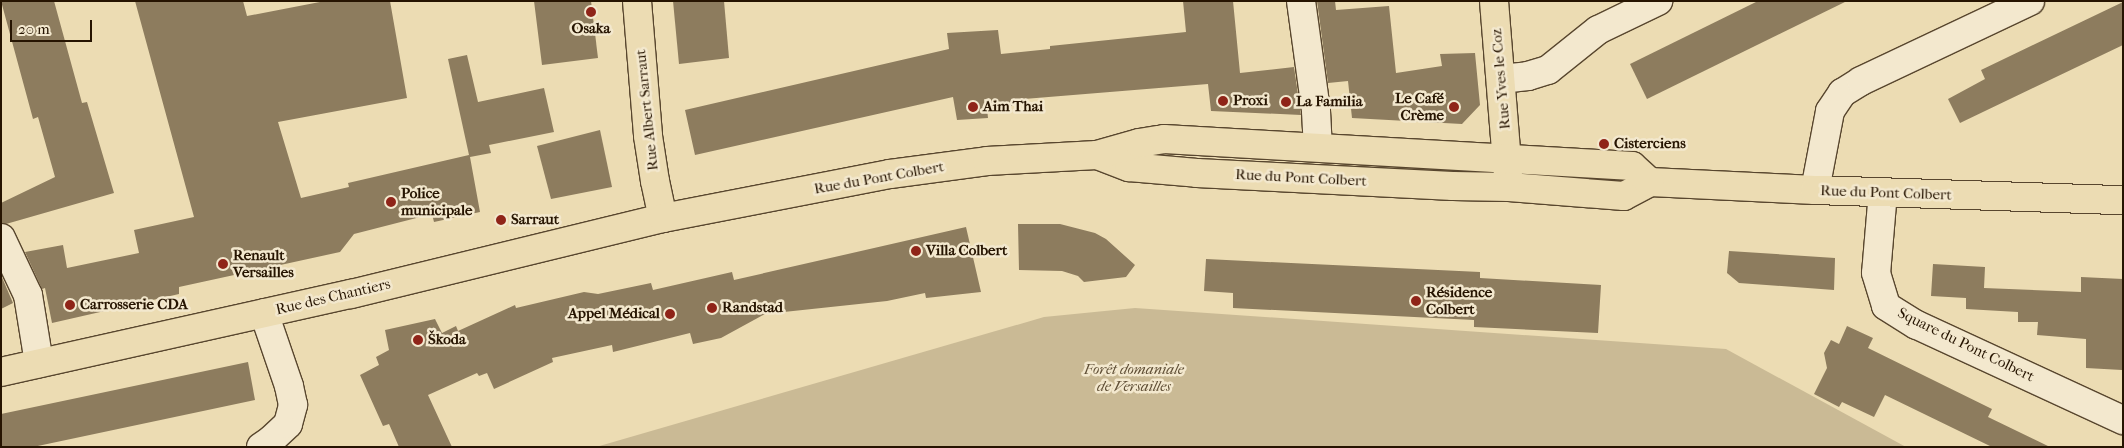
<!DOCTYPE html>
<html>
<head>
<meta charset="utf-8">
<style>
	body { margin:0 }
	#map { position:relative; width:2124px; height:448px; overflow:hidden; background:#ecdcb3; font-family:"IM FELL French Canon",serif }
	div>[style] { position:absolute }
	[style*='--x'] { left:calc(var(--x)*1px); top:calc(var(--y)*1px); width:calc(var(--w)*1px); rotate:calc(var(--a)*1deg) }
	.green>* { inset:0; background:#caba95 }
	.building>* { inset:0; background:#8d7c5e }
	.roads { filter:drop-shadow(1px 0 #58462e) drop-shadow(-1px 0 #58462e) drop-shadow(0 1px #58462e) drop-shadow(0 -1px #58462e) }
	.minor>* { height:28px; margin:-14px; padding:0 14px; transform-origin:14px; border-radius:14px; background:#f3e8ce }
	.major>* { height:28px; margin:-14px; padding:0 14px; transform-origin:14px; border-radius:14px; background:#ecdcb3 }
	.dots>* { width:14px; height:14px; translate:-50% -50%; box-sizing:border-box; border:2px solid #f3e8ce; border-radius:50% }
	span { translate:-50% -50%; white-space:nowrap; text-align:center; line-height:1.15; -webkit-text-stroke:5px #f3e8ce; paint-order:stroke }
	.poi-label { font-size:15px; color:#261401; font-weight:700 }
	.right { translate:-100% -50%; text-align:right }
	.left { translate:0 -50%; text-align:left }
	.street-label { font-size:15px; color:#261401 }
	.park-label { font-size:15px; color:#5f4e35; font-style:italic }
	.frame { position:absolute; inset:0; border:2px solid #261401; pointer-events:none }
	.scale { position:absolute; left:10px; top:20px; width:82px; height:22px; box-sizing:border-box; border:2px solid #261401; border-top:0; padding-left:6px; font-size:15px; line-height:18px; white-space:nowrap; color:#261401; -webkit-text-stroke:4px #f3e8ce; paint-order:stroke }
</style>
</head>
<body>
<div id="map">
	<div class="green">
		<i style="clip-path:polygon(1135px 308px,1726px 349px,1906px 447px,596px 447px,1044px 317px)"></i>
	</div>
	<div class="building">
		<i style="clip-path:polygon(1px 1px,54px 1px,82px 103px,87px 102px,114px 193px,6px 224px,1px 223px,1px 203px,55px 177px,38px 117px,33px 119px)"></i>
		<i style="clip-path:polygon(135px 1px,243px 1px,247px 16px,325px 1px,390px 1px,407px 98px,278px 122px,301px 198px,349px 187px,348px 183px,469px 155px,448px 59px,467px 55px,478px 102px,544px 88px,554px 132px,489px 145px,491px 153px,470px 157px,480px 212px,434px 222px,432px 214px,354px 234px,340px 252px,179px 287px,179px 294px,52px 323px,45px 288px,42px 289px,25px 252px,63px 245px,67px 268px,139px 253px,134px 230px,194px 217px)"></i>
		<i style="clip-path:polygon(534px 1px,591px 1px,598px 58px,542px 65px)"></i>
		<i style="clip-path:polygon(673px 1px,724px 1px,729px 58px,679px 64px)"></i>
		<i style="clip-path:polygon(1183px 1px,1233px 1px,1240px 73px,1294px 67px,1301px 115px,1211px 111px,1208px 84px,1024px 99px,1025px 105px,987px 108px,988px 118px,957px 120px,953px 97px,695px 155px,685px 110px,949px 49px,947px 33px,998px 30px,1001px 54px,1050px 49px,1050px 46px,1186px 32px)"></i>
		<i style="clip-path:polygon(1317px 1px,1335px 1px,1336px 10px,1389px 6px,1396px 73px,1442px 66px,1440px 54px,1475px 53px,1480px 105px,1462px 124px,1352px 118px,1348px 81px,1328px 83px)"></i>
		<i style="clip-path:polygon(1758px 1px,1847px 1px,1647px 99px,1630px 64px)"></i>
		<i style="clip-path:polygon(2123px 2px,2123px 45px,1960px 123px,1948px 99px,1985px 79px,1981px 70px)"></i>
		<i style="clip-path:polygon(600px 130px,612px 187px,551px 199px,537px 146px)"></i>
		<i style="clip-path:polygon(1018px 224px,1060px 224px,1095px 233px,1106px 239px,1135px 265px,1126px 277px,1084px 282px,1078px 276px,1062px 271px,1019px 270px)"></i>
		<i style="clip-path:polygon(966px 227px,981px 292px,926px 298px,925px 293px,887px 301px,765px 314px,721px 338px,693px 344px,690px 333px,613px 352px,612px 345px,552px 358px,553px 362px,494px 389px,487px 373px,479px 376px,477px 373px,428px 395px,452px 447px,399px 447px,389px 424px,383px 426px,360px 375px,379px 365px,376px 357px,389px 350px,385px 330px,435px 319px,442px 333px,456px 326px,458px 331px,515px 305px,516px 308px,584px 292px,598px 294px,651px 283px,653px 290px,732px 272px,734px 280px)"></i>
		<i style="clip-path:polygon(1729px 251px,1835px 258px,1834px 290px,1739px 283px,1727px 273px)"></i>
		<i style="clip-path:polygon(1206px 259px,1480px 272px,1480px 278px,1601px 285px,1598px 333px,1474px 327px,1474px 320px,1233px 308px,1233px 293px,1204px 291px)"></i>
		<i style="clip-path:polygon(1933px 264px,1985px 267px,1984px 288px,2081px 292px,2081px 277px,2123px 279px,2122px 370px,2086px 368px,2086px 339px,2037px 335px,2038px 322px,2018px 322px,2018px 312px,1966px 309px,1966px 298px,1931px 296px)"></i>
		<i style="clip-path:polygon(1px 275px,13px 303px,1px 309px)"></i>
		<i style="clip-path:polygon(1847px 326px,1873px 338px,1868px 348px,1992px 409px,1988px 417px,2050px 447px,1992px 447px,1885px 395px,1874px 417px,1842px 402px,1839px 407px,1814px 394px,1827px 368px,1824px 353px,1831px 340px,1839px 344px)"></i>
		<i style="clip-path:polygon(248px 362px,255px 400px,33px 447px,1px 447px,1px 414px)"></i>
	</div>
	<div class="roads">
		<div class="minor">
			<i style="--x:1301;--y:1;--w:111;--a:82.2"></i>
			<i style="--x:1316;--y:111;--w:36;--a:87"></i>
			<i style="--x:1501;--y:79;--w:27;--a:-6"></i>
			<i style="--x:1528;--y:76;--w:21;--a:-17"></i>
			<i style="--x:1548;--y:70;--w:64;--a:-38.7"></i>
			<i style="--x:1598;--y:30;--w:67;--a:-25.8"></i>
			<i style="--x:1815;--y:190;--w:80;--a:-79.2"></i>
			<i style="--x:1830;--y:111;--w:22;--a:-56"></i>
			<i style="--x:1842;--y:93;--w:22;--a:-32"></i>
			<i style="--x:1861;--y:81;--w:187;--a:-25.3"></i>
			<i style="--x:1883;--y:192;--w:81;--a:94.9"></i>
			<i style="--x:1876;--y:273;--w:34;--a:73"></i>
			<i style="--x:1886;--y:306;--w:36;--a:32"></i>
			<i style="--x:1917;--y:325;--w:227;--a:24.8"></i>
			<i style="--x:1;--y:238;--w:63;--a:64.7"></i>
			<i style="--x:28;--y:295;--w:69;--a:80.8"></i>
			<i style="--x:261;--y:447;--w:12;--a:-35"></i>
			<i style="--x:271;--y:440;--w:23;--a:-43"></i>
			<i style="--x:288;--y:424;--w:20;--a:-75"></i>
			<i style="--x:293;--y:405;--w:19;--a:-102"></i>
			<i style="--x:289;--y:386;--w:77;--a:-108.9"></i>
		</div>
		<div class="major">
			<i style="--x:637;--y:1;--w:135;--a:85.3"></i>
			<i style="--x:648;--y:136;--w:46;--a:81.2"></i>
			<i style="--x:655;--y:181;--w:38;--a:78"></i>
			<i style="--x:1494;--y:1;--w:174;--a:85.4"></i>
			<i style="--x:1097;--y:155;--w:34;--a:21"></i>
			<i style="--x:1129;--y:167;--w:68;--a:5"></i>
			<i style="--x:1197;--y:173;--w:256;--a:2.9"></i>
			<i style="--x:1453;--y:186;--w:56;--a:1"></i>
			<i style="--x:1509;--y:187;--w:115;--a:4.5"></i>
			<i style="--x:1624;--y:196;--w:30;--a:-28"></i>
			<i style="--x:1650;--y:182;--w:165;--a:2.8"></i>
			<i style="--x:1815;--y:190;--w:308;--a:1.9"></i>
			<i style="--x:1;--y:372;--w:359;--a:-12.6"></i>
			<i style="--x:351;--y:294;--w:321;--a:-13.7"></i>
			<i style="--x:663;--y:218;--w:231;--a:-11"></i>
			<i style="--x:890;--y:174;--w:98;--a:-7.6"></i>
			<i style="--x:987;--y:161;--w:110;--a:-3.1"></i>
			<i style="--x:1097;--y:155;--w:44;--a:-15.9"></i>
			<i style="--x:1139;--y:143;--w:25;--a:-9"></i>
			<i style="--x:1164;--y:139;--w:469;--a:3.3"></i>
			<i style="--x:1632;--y:166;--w:24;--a:42"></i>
		</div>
	</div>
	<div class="dots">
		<i style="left:591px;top:12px;background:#8f2418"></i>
		<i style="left:1223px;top:101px;background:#8f2418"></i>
		<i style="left:1286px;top:102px;background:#8f2418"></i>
		<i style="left:973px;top:107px;background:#8f2418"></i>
		<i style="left:1454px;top:107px;background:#8f2418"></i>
		<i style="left:1604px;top:144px;background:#8f2418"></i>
		<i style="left:391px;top:202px;background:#8f2418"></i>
		<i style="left:501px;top:220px;background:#8f2418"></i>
		<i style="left:916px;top:251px;background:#8f2418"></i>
		<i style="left:223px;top:264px;background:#8f2418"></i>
		<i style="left:1416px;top:301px;background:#8f2418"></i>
		<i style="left:70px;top:305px;background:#8f2418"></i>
		<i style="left:712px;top:308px;background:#8f2418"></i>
		<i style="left:670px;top:314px;background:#8f2418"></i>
		<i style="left:418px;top:340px;background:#8f2418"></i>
	</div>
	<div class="poi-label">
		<span style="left:591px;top:29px">Osaka</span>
		<span class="right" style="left:1444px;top:107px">Le Café<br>Crème</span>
		<span class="left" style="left:1233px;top:101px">Proxi</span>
		<span class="left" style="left:1296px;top:102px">La Familia</span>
		<span class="left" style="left:983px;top:107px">Aim Thai</span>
		<span class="left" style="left:1614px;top:144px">Cisterciens</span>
		<span class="left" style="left:401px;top:202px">Police<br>municipale</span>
		<span class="left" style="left:511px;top:220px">Sarraut</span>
		<span class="left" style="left:926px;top:251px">Villa Colbert</span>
		<span class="left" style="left:233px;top:264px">Renault<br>Versailles</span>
		<span class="left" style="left:1426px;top:301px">Résidence<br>Colbert</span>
		<span class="left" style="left:80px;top:305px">Carrosserie CDA</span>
		<span class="left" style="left:722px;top:308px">Randstad</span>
		<span class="right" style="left:660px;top:314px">Appel Médical</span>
		<span class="left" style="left:428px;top:340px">Škoda</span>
	</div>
	<div class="street-label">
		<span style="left:1501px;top:79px;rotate:-95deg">Rue Yves le Coz</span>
		<span style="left:647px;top:110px;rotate:-96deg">Rue Albert Sarraut</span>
		<span style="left:879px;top:178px;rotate:-10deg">Rue du Pont Colbert</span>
		<span style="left:1301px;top:178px;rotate:3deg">Rue du Pont Colbert</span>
		<span style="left:1886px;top:193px;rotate:2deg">Rue du Pont Colbert</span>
		<span style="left:333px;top:297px;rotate:-13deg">Rue des Chantiers</span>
		<span style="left:1966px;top:345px;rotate:26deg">Square du Pont Colbert</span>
	</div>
	<div class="park-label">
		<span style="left:1134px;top:378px">Forêt domaniale<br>de Versailles</span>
	</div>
	<div class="frame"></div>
	<div class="scale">20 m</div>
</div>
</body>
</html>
